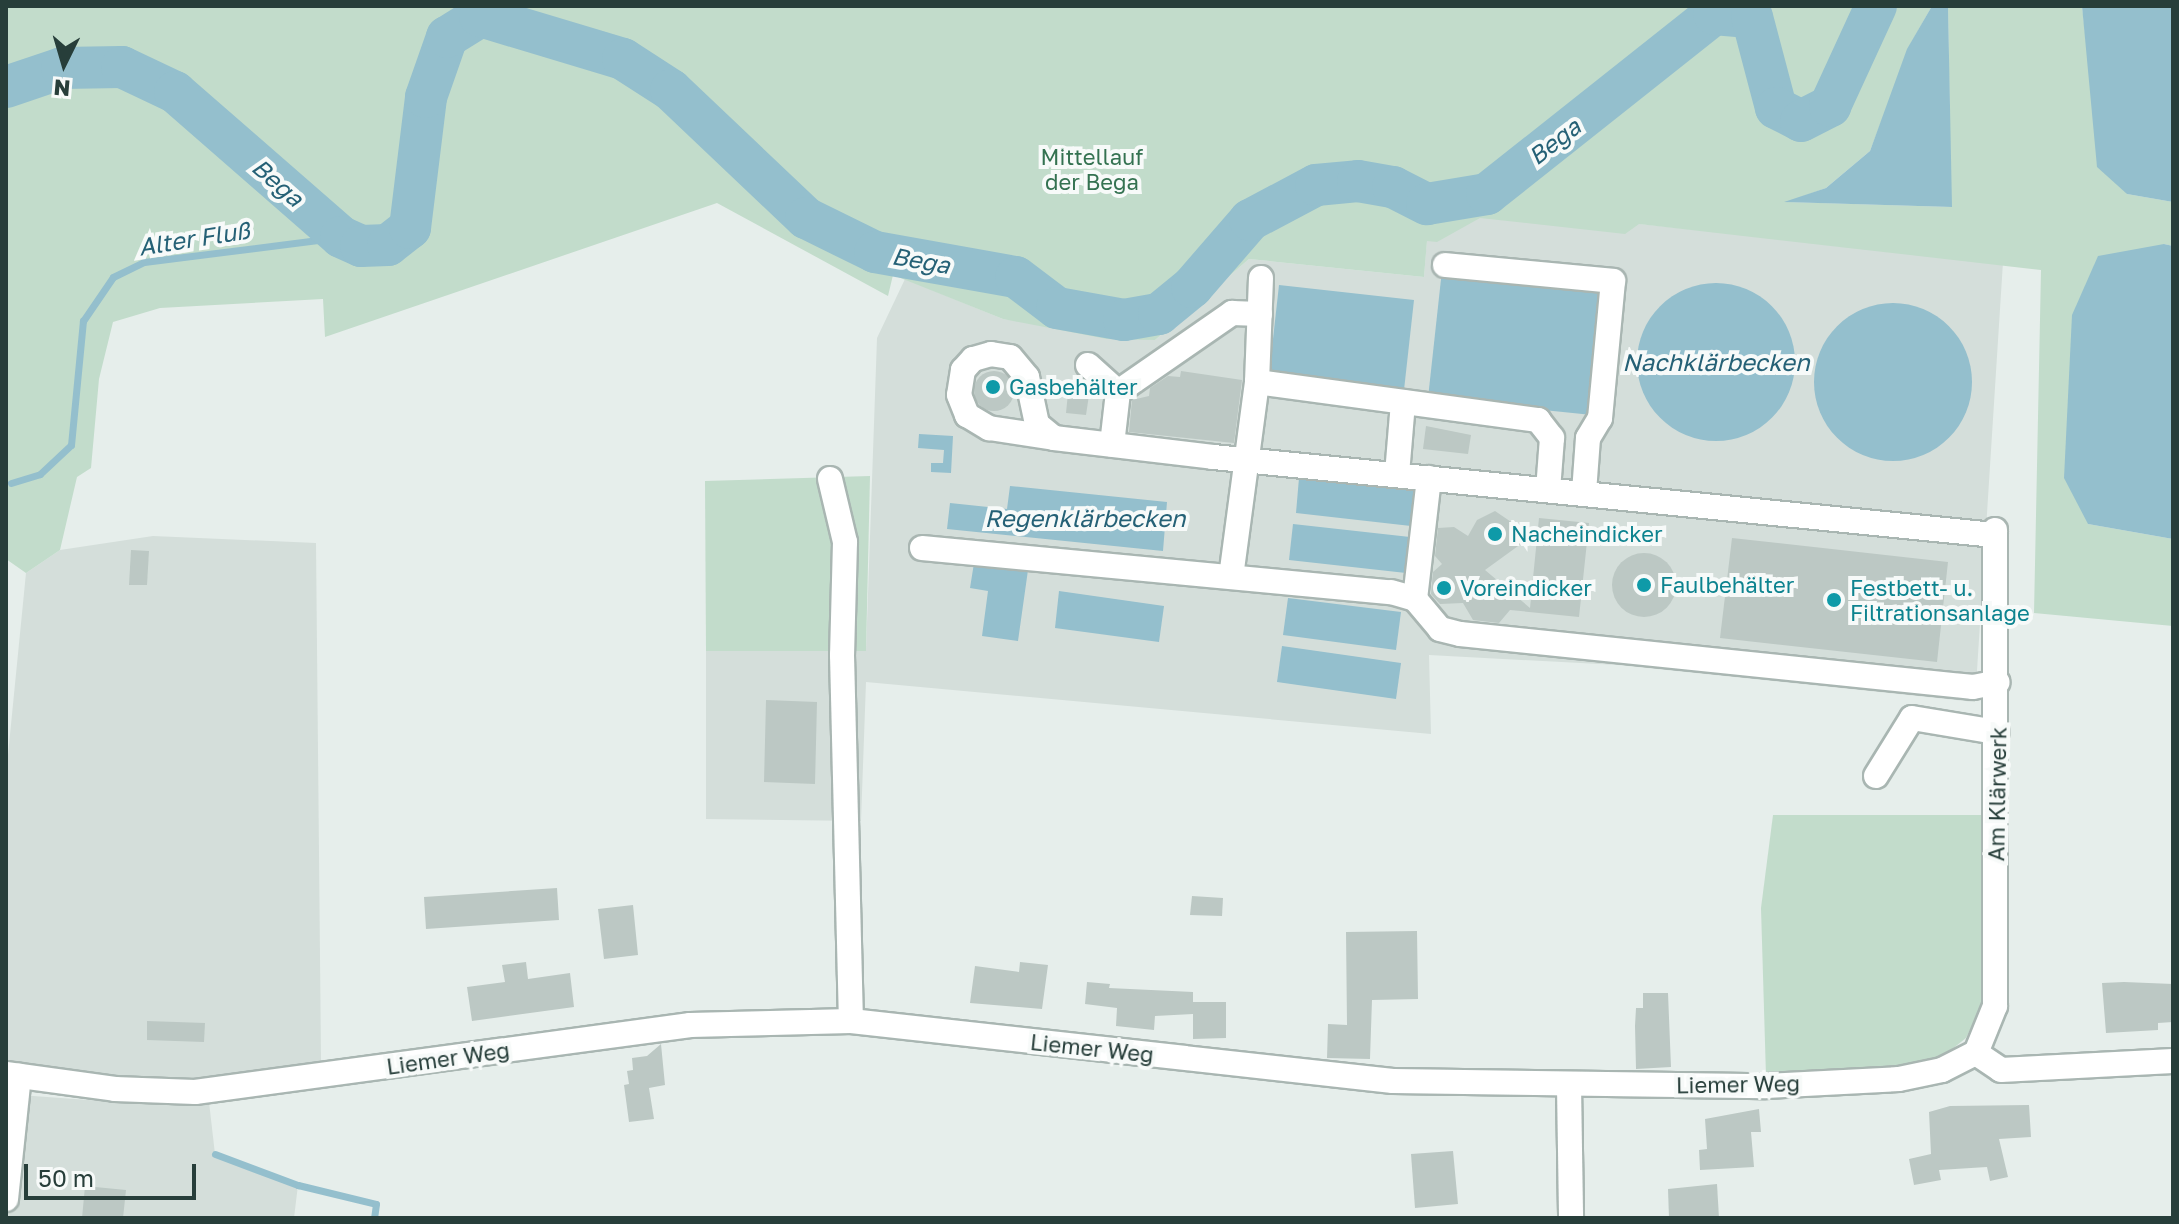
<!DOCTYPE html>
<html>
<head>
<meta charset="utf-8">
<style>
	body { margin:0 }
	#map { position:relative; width:2179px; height:1224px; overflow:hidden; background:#e6eeeb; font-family:"Golos Text",sans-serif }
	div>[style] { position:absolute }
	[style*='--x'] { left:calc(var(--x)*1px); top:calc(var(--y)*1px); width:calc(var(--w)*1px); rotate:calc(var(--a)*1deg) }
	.built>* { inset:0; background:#d4deda }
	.green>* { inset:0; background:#c2dccb }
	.water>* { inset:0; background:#94bfcd }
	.round { border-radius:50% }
	.stream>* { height:7px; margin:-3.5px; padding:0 3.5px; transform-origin:3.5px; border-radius:3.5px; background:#94bfcd }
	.river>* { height:42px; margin:-21px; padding:0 21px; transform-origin:21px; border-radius:21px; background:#94bfcd }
	.building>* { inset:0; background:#bcc8c4 }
	.roads { filter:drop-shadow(2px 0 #a9b6b2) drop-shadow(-2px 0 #a9b6b2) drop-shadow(0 2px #a9b6b2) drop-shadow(0 -2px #a9b6b2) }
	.minor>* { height:24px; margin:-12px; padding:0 12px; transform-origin:12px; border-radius:12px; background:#fff }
	.dots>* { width:22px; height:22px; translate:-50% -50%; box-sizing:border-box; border:4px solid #f7faf9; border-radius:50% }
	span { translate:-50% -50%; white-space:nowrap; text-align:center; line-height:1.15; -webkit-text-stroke:8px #f7faf9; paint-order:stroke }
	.park-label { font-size:22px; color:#347251 }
	.culture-label { font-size:22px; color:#0d838f }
	.left { translate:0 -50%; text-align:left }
	.street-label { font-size:22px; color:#273e3a }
	.water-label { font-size:24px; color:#256176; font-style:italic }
	.frame { position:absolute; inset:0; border:8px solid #273e3a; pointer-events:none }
	.north { position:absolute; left:24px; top:24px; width:80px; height:80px; -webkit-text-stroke:6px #f7faf9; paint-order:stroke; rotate:185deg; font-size:22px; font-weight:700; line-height:32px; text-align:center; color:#273e3a }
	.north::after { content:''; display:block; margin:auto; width:28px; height:36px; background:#273e3a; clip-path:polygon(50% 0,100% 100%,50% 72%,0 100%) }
	.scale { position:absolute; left:24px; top:1164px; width:172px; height:36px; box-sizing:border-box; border:4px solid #273e3a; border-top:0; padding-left:10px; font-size:24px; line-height:28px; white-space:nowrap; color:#273e3a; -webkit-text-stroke:6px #f7faf9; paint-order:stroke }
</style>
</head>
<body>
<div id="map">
	<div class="built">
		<i style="clip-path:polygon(1430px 202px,2003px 262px,1975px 702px,1618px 665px,1429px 655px,1431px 734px,866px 682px,861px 821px,706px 819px,706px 651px,866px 651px,877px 338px,905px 279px,1003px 319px,1155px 340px,1249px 259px,1424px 277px)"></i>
		<i style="clip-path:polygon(153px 536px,316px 543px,321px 1061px,172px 1081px,6px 1063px,6px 775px,26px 573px,60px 550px)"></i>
		<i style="clip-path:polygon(6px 1094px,143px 1104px,209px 1102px,215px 1154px,298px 1185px,294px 1218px,6px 1218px)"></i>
	</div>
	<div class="green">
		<i style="clip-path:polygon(6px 6px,1932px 6px,1911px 43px,1870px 151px,1826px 188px,1787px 202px,1951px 207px,1948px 6px,2082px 6px,2088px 59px,2127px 194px,2173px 202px,2173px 246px,2164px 244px,2088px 524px,2173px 539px,2173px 626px,2034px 613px,2041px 270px,1639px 224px,1625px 234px,1480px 218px,1437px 242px,1427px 241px,1424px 277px,1249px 259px,1155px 340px,1107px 339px,1003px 319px,893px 275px,888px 296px,717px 203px,325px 337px,323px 299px,160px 308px,113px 322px,99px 379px,91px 468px,77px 477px,60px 550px,26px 573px,6px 559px)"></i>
		<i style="clip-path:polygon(870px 476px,866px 651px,706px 651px,705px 481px)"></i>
		<i style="clip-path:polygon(1773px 815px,1983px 815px,1985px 1000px,1966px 1038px,1936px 1062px,1766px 1076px,1761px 908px)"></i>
	</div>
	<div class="water">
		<i style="clip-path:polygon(1932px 6px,1948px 6px,1952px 207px,1784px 202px,1826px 188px,1870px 151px,1907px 49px)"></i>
		<i style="clip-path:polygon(2082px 6px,2173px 6px,2173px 202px,2127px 194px,2097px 167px)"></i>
		<i style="clip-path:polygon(2164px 244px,2173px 246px,2173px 539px,2088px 524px,2064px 478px,2072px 315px,2098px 256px)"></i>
		<i style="clip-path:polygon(1442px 270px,1605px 287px,1592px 415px,1428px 398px)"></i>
		<i class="round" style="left:1637px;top:283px;width:158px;height:158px"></i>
		<i style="clip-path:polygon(1279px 285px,1414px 300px,1404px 390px,1269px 375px)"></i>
		<i class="round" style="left:1814px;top:303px;width:158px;height:158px"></i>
		<i style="clip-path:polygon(919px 434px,953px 436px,951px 473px,931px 472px,931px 463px,943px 463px,944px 450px,918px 448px)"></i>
		<i style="clip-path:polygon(1299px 478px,1415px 491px,1411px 526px,1296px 513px)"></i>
		<i style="clip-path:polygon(1010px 486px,1167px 502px,1163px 551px,947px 529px,950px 503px,1007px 509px)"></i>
		<i style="clip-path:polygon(1293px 524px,1410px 537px,1406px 573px,1289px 560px)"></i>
		<i style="clip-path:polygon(974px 563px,1028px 570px,1018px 641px,982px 636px,988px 591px,970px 588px)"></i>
		<i style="clip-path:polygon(1059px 591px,1164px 606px,1159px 642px,1055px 628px)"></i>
		<i style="clip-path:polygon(1288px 598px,1401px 612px,1396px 650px,1283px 635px)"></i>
		<i style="clip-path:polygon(1282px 646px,1401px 663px,1396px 699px,1277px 682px)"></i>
	</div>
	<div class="stream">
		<i style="--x:11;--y:483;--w:30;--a:-17"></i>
		<i style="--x:40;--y:474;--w:42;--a:-43.1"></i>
		<i style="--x:71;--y:445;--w:125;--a:-84.5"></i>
		<i style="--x:83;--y:321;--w:53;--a:-55.7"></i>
		<i style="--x:113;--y:277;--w:34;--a:-26"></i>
		<i style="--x:144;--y:262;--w:199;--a:-7.2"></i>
		<i style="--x:215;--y:1154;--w:89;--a:20.5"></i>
		<i style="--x:298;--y:1185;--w:80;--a:13.7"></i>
		<i style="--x:376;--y:1204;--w:14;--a:98"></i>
	</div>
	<div class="river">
		<i style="--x:6;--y:87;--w:59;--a:-18.7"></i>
		<i style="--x:62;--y:68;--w:60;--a:-1"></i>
		<i style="--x:122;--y:67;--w:59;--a:25.3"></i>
		<i style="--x:175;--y:92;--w:220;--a:41.1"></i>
		<i style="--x:341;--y:237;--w:22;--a:24"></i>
		<i style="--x:361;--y:246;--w:27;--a:-2"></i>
		<i style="--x:388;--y:245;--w:28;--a:-38"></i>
		<i style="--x:410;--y:228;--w:132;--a:-83"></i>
		<i style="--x:426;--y:97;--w:64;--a:-70.7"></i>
		<i style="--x:447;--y:37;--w:39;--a:-32"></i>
		<i style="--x:480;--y:16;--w:149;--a:16.7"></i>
		<i style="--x:623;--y:59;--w:57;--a:32.9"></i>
		<i style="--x:671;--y:90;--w:186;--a:43.5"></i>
		<i style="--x:806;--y:218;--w:77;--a:26.2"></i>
		<i style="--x:875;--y:252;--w:143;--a:10.1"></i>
		<i style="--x:1016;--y:277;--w:51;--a:37.1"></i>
		<i style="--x:1057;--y:308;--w:68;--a:10.2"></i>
		<i style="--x:1124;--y:320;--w:36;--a:-10"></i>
		<i style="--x:1159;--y:314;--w:43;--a:-39.3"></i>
		<i style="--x:1192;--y:287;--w:89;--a:-49.1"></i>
		<i style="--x:1250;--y:220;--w:75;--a:-27.9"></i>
		<i style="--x:1316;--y:185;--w:42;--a:-5.4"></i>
		<i style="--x:1358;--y:181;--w:36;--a:10"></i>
		<i style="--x:1393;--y:187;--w:38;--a:27"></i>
		<i style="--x:1427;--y:204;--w:61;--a:-9.5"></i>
		<i style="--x:1487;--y:194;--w:290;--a:-38.4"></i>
		<i style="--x:1714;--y:14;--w:38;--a:5"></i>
		<i style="--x:1752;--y:17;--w:94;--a:75.2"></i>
		<i style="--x:1776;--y:108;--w:28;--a:27"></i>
		<i style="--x:1801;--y:121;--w:33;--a:-27"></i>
		<i style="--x:1830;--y:106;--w:110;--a:-65.3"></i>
	</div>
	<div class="building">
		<i class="round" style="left:974px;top:371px;width:40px;height:40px"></i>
		<i style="clip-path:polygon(1181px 371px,1242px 380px,1234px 443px,1129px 432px,1132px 400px,1149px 396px,1150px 388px,1168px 376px,1180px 377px)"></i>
		<i style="clip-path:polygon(1068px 393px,1089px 395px,1086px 415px,1066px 413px)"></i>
		<i style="clip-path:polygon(1426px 426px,1471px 435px,1468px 454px,1423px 449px)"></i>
		<i style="clip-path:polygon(1495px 511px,1532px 536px,1485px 570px,1530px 608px,1539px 518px,1589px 523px,1579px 617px,1510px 610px,1499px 623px,1473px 620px,1463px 603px,1440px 604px,1431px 594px,1433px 572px,1442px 564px,1435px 556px,1438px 528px,1454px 527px,1468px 536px,1477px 520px)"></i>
		<i style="clip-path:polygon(1732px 538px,1948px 562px,1937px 662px,1720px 638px)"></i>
		<i style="clip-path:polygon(131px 550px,149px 551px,147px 585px,129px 585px)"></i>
		<i class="round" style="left:1612px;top:553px;width:64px;height:64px"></i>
		<i style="clip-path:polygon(766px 700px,817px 702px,815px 784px,764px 782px)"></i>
		<i style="clip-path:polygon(557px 888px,559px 920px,426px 929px,424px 897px)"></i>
		<i style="clip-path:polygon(1192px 896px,1223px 898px,1222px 916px,1190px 915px)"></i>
		<i style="clip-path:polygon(633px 905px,638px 955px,604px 959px,598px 909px)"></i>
		<i style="clip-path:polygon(1417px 931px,1418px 999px,1372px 1000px,1370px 1059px,1327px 1058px,1328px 1024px,1347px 1025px,1346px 932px)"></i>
		<i style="clip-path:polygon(526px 962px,528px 979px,570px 973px,574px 1007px,472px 1021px,467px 987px,505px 982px,502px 965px)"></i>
		<i style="clip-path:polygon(1020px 962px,1048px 965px,1042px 1009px,970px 1003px,975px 966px,1019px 972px)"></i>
		<i style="clip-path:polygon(1087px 982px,1110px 984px,1109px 988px,1193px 992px,1193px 1002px,1226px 1002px,1226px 1038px,1193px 1039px,1193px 1014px,1155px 1016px,1154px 1030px,1116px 1026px,1117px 1008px,1085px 1004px)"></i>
		<i style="clip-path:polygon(2124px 982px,2173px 984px,2173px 1022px,2158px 1023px,2158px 1030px,2106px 1033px,2102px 983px)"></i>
		<i style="clip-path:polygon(1643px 993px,1668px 993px,1671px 1067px,1636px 1069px,1635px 1026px,1636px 1008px,1643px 1008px)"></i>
		<i style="clip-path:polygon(147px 1021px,205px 1023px,204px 1042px,147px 1040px)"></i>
		<i style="clip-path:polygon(661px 1044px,665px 1085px,649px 1088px,654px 1119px,629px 1122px,624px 1085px,629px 1084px,627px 1071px,633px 1070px,632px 1058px,647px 1056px)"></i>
		<i style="clip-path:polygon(2029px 1105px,2031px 1137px,1999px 1139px,2008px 1177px,1990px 1181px,1987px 1167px,1939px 1170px,1941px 1180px,1914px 1185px,1909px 1159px,1931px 1154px,1929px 1112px,1950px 1106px)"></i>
		<i style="clip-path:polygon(1759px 1109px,1761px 1132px,1751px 1132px,1754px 1167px,1700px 1170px,1699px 1150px,1707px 1149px,1705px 1119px)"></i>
		<i style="clip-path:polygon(1453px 1151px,1458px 1204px,1415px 1208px,1411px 1154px)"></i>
		<i style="clip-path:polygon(1717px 1184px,1719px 1218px,1669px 1218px,1668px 1189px)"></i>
		<i style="clip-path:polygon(85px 1186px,126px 1190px,123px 1218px,82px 1218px)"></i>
	</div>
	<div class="roads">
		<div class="minor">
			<i style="--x:1445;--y:265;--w:169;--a:5.4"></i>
			<i style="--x:1613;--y:281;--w:138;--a:95.4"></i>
			<i style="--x:1600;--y:418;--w:23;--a:121"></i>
			<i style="--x:1588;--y:438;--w:55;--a:94.2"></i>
			<i style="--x:1088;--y:365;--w:40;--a:42"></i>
			<i style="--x:1118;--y:392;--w:53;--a:96.5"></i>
			<i style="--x:1257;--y:382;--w:284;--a:7.7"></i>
			<i style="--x:1538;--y:420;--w:23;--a:52"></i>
			<i style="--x:1552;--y:438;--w:52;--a:94.4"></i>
			<i style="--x:1118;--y:392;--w:139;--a:-34.7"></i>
			<i style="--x:1232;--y:313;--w:28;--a:2"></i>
			<i style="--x:1054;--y:438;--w:22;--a:-141"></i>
			<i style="--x:1037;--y:424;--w:48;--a:-102"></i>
			<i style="--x:1027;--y:377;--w:26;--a:-130"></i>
			<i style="--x:1010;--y:357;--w:19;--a:-171"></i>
			<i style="--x:991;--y:354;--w:19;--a:164"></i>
			<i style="--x:973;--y:359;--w:15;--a:132"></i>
			<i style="--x:963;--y:370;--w:25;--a:99"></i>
			<i style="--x:959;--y:395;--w:22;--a:68"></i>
			<i style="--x:967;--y:415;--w:26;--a:31"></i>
			<i style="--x:989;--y:428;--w:66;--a:8.7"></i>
			<i style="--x:1054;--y:438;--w:160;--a:6.8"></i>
			<i style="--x:1213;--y:457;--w:786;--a:5.7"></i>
			<i style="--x:1397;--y:474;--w:72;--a:-85.2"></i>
			<i style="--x:830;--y:479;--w:65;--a:76.6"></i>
			<i style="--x:845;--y:542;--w:113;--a:91.5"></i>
			<i style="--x:842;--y:655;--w:366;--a:88.6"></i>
			<i style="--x:922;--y:548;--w:471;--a:5.4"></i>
			<i style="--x:1391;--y:592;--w:25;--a:16"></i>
			<i style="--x:1415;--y:599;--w:39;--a:50"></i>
			<i style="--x:1440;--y:629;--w:21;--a:14"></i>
			<i style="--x:1460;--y:634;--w:516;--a:5.9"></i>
			<i style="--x:1973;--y:687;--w:25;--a:-11"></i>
			<i style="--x:1231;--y:577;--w:197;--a:-82.4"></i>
			<i style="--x:1257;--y:382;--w:104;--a:-87.8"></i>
			<i style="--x:1415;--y:599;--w:122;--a:-83.4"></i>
			<i style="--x:1876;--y:776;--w:68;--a:-58.2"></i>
			<i style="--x:1912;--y:718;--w:86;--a:9.4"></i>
			<i style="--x:1976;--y:1053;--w:51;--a:-68"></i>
			<i style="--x:1995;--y:1006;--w:476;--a:-90"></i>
			<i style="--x:1976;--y:1053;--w:30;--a:34"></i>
			<i style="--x:2001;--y:1070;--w:172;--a:-3"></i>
			<i style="--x:6;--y:1074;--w:110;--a:7.8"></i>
			<i style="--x:115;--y:1089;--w:80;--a:2.1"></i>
			<i style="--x:195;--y:1092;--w:500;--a:-7.7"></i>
			<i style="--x:690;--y:1025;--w:161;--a:-1.4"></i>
			<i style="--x:851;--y:1021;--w:545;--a:6.32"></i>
			<i style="--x:1393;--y:1081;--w:373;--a:0.8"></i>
			<i style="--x:1766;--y:1086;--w:133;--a:-3"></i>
			<i style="--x:1899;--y:1079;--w:44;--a:-11.8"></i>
			<i style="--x:1942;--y:1070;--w:38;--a:-27"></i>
			<i style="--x:1569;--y:1086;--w:132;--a:89.1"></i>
			<i style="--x:6;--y:1199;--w:124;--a:-84"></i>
		</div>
	</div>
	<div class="dots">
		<i style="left:993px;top:387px;background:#0f9aa8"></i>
		<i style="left:1495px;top:534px;background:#0f9aa8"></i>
		<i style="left:1644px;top:585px;background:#0f9aa8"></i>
		<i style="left:1444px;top:588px;background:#0f9aa8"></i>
		<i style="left:1834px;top:600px;background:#0f9aa8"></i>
	</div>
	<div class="park-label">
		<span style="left:1092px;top:169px">Mittellauf<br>der Bega</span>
	</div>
	<div class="culture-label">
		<span class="left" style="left:1009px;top:387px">Gasbehälter</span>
		<span class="left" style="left:1511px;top:534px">Nacheindicker</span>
		<span class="left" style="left:1660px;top:585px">Faulbehälter</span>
		<span class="left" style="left:1850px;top:600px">Festbett- u.<br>Filtrationsanlage</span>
		<span class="left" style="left:1460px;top:588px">Voreindicker</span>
	</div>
	<div class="street-label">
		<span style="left:1997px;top:794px;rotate:-89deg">Am Klärwerk</span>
		<span style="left:1092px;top:1048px;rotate:6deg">Liemer Weg</span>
		<span style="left:448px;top:1058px;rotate:-8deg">Liemer Weg</span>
		<span style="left:1738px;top:1084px;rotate:-1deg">Liemer Weg</span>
	</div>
	<div class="water-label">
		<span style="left:1554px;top:141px;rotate:-38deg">Bega</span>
		<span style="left:278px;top:182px;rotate:41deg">Bega</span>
		<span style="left:194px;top:238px;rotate:-9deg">Alter Fluß</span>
		<span style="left:921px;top:260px;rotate:10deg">Bega</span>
		<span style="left:1716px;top:362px">Nachklärbecken</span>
		<span style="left:1085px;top:518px">Regenklärbecken</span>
	</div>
	<div class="frame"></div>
	<div class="north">N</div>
	<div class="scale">50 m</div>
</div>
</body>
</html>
